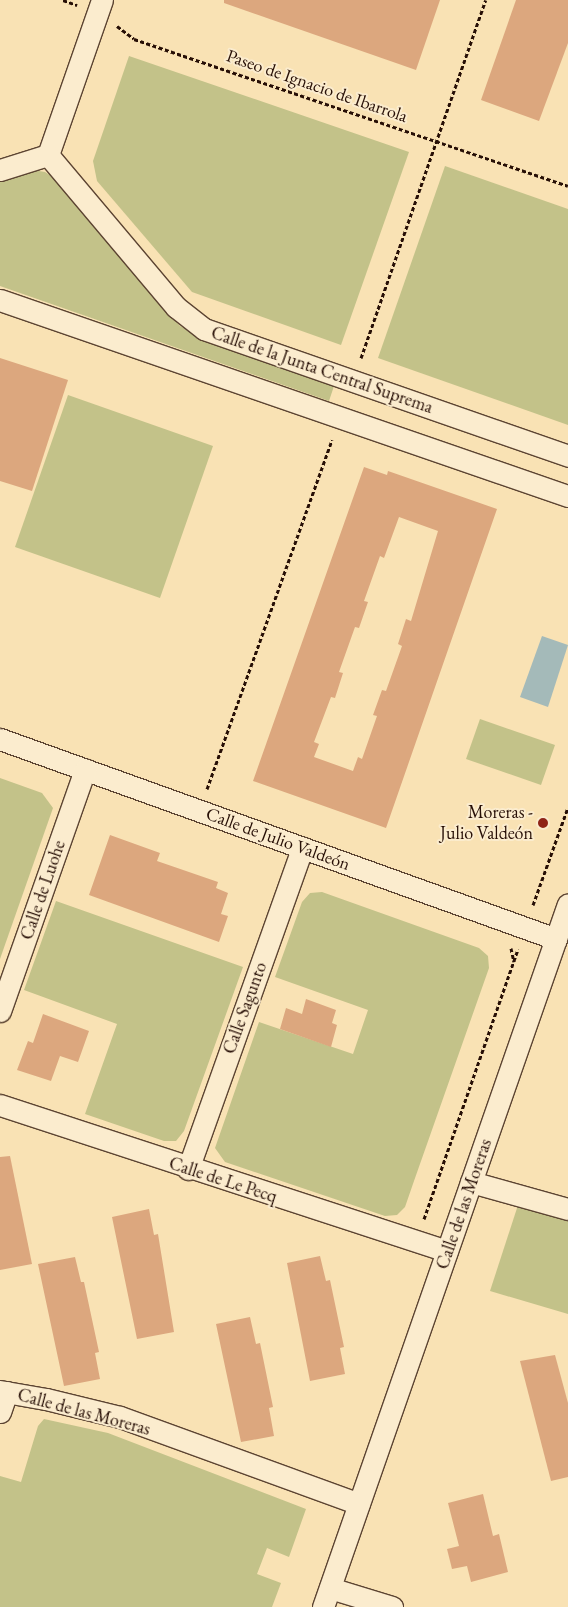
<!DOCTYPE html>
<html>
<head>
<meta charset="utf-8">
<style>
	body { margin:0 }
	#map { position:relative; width:568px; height:1607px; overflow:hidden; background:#f9e2b4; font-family:"EB Garamond",serif }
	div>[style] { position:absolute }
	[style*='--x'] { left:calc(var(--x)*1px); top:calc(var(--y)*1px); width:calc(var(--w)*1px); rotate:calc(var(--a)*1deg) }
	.green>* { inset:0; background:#c3c289 }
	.water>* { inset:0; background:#a4bab9 }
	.building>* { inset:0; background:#dca77e }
	.path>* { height:3px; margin-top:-1.5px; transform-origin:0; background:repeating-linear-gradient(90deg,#270f06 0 4px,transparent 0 6.5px) }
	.roads { filter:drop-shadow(1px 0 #5c4432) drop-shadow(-1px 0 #5c4432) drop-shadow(0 1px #5c4432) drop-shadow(0 -1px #5c4432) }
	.minor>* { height:21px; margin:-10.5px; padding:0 10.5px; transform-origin:10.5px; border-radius:10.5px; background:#fbecce }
	.dots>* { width:14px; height:14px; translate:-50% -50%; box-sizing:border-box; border:2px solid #fbecce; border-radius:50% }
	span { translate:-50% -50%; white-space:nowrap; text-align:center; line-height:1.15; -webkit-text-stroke:4px #fbecce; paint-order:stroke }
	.street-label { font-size:18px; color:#270f06 }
	.poi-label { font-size:18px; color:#270f06 }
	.right { translate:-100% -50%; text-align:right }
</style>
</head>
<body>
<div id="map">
	<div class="green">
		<i style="clip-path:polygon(129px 56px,409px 152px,341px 345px,192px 292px,97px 181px,93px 161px)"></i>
		<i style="clip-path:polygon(445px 166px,568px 209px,568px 425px,378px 358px)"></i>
		<i style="clip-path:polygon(33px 170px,45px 172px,56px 179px,180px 326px,225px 348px,334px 386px,329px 401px,0 286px,0 180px)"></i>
		<i style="clip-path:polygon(68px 395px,213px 446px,160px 598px,15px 547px)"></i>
		<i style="clip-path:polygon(480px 719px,555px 745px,541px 785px,466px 759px)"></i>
		<i style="clip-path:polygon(0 778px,42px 793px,53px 808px,0 959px)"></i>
		<i style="clip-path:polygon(322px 892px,479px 948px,488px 956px,489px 968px,414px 1181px,405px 1207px,397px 1215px,385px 1216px,225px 1162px,215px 1148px,259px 1022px,353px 1054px,368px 1010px,275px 977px,302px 902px,310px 893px)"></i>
		<i style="clip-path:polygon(56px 901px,243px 967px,184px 1131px,176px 1141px,164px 1141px,85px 1114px,117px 1024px,24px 990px)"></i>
		<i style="clip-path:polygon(518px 1205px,568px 1219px,568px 1314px,490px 1291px)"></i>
		<i style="clip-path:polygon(44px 1419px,108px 1433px,306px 1509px,289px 1557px,267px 1548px,257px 1574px,281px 1583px,272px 1607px,0 1607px,0 1476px,21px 1482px,38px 1426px)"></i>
	</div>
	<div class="water">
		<i style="clip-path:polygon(542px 636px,568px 645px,548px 707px,520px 697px)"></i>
	</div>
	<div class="building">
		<i style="clip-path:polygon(224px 0,440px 0,416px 70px,224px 3px)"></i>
		<i style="clip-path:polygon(516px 0,568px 0,568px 43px,539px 121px,481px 100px)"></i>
		<i style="clip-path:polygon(0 358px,68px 380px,32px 491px,0 481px)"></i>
		<i style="clip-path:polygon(evenodd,364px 467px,387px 475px,388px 471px,497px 509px,386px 828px,253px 781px,364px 467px,399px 517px,438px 531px,411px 621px,406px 619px,398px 644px,402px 646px,386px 691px,382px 690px,373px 715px,377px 716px,362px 759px,358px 757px,353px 771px,314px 757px,319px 744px,314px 742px,331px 697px,335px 698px,343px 673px,339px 672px,355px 627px,359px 628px,368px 602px,364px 601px,380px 556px,384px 558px,399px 517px)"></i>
		<i style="clip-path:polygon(110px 835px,160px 853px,157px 861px,218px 882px,216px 888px,228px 893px,221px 914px,228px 916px,219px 942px,89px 895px)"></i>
		<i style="clip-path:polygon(306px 999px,336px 1010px,332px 1023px,337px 1025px,331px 1047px,280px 1029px,286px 1008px,302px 1014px)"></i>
		<i style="clip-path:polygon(43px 1014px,89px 1031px,78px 1062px,60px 1056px,51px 1081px,17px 1070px,28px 1041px,33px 1043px)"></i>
		<i style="clip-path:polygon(10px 1156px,32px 1264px,0 1270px,0 1157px)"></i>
		<i style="clip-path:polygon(149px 1209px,154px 1235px,158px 1234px,174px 1332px,137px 1339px,112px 1217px)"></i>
		<i style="clip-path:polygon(320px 1256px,326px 1281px,330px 1280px,344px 1347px,340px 1348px,345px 1374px,310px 1381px,287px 1263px)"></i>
		<i style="clip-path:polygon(75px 1257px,81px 1282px,84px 1282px,99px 1352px,95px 1353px,100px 1379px,64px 1386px,38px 1264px)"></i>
		<i style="clip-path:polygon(250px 1317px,256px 1344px,260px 1343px,273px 1407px,269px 1408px,274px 1436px,241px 1442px,216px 1324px)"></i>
		<i style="clip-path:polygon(555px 1355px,568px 1403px,568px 1477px,551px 1481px,520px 1361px)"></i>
		<i style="clip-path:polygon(483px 1494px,493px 1536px,499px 1534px,508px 1572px,471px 1582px,467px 1566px,452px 1569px,447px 1549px,459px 1546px,448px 1503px)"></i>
	</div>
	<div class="path">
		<i style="--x:63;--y:0;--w:15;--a:20"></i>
		<i style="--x:117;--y:26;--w:21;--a:37"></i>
		<i style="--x:134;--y:39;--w:458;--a:18.7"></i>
		<i style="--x:361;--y:358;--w:379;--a:-70.8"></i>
		<i style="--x:207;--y:789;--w:371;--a:-70.3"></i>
		<i style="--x:533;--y:905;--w:104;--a:-70.3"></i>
		<i style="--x:511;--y:948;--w:14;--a:78"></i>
		<i style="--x:424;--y:1219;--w:286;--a:-70.8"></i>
	</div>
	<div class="roads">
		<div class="minor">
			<i style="--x:48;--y:155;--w:164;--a:-70.8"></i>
			<i style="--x:0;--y:170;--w:50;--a:-17.4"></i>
			<i style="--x:48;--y:155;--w:199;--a:49.9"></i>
			<i style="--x:176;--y:307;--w:36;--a:38"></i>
			<i style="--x:204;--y:329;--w:386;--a:19.2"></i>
			<i style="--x:0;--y:300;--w:601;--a:19.04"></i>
			<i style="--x:0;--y:739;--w:591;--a:19.78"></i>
			<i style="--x:0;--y:1011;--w:256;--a:-70.6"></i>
			<i style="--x:0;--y:1105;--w:470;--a:18.1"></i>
			<i style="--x:188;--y:1169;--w:341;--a:-70.4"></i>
			<i style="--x:471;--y:1182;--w:101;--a:15.6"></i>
			<i style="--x:0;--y:1391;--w:47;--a:9.9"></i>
			<i style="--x:46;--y:1399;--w:76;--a:13.7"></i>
			<i style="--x:120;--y:1417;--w:254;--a:20"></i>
			<i style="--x:0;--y:1412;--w:21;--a:-71"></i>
			<i style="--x:330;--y:1588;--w:65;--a:17"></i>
			<i style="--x:323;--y:1607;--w:744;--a:-70.79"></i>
		</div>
	</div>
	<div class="dots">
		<i style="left:543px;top:823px;background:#8f2418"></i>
	</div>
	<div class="street-label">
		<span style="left:317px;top:86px;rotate:19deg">Paseo de Ignacio de Ibarrola</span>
		<span style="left:322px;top:370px;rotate:19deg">Calle de la Junta Central Suprema</span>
		<span style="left:278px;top:839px;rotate:20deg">Calle de Julio Valdeón</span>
		<span style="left:43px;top:890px;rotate:-71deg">Calle de Luohe</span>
		<span style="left:245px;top:1008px;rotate:-70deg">Calle Sagunto</span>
		<span style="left:223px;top:1180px;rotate:18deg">Calle de Le Pecq</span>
		<span style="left:464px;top:1204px;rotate:-71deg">Calle de las Moreras</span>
		<span style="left:84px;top:1412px;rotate:15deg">Calle de las Moreras</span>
	</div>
	<div class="poi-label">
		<span class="right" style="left:533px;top:823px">Moreras -<br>Julio Valdeón</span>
	</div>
</div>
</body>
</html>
